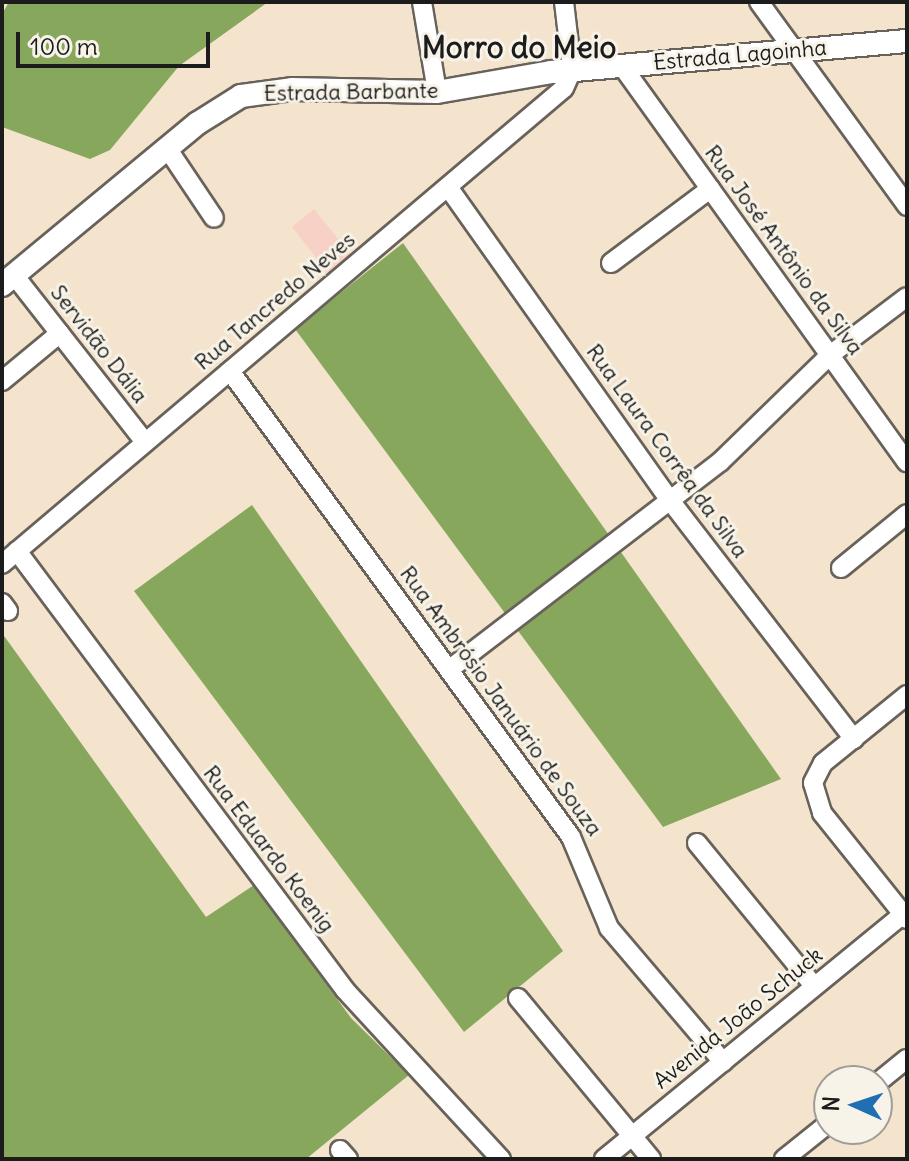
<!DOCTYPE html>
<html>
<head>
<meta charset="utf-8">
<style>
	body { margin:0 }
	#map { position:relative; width:909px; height:1161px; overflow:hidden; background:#f4e4cd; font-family:Delius,sans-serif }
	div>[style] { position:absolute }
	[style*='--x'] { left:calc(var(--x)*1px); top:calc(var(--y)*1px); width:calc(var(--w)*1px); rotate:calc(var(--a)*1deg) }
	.built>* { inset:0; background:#f7d1c6 }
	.forest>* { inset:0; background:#87a85c }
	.roads { filter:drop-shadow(2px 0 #68625a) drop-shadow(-2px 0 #68625a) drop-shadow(0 2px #68625a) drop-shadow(0 -2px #68625a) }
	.minor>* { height:18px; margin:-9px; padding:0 9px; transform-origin:9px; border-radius:9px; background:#fff }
	.major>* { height:22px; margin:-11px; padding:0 11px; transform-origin:11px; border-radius:11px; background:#fff }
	span { translate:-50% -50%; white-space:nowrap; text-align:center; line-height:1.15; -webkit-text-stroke:6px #f7f3e8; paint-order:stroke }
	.street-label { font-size:22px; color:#1c1c1c }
	.district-label { font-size:30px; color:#1c1c1c; font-weight:700 }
	.frame { position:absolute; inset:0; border:4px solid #1c1c1c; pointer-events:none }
	.north { position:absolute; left:813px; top:1065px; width:80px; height:80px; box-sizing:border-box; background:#f7f3e8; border:2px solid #9f9d96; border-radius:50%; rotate:273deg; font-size:22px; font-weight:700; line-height:32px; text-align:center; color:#1c1c1c }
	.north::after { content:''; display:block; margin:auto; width:28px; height:36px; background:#1f6fb2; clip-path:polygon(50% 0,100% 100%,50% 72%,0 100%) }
	.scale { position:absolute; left:16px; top:32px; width:194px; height:36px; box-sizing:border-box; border:4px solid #1c1c1c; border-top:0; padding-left:10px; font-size:24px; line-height:28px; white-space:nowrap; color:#1c1c1c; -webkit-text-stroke:6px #f7f3e8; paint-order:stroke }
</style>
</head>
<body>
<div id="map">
	<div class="built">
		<i style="clip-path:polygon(314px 209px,350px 254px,328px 272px,292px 227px)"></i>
	</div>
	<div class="forest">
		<i style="clip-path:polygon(9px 2px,268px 2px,179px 66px,110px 150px,90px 159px,2px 127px,2px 14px)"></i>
		<i style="clip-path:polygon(403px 243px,781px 779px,663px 827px,295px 329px)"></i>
		<i style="clip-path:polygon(252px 505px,563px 951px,464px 1032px,134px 591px)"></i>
		<i style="clip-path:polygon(2px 633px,206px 917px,254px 885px,351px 1018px,409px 1075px,306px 1159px,2px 1159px)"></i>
	</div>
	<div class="roads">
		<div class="minor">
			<i style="--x:422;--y:2;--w:91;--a:80.5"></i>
			<i style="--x:759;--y:2;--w:252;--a:54"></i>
			<i style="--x:622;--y:66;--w:488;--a:54.3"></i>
			<i style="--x:167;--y:148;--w:84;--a:56.1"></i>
			<i style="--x:448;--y:187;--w:382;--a:54.7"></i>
			<i style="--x:669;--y:499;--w:303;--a:52.4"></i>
			<i style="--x:611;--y:263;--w:124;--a:-36.8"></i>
			<i style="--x:14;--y:275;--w:212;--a:51.9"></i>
			<i style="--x:230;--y:371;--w:577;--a:53.8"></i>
			<i style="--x:571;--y:837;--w:99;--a:67.3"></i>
			<i style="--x:609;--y:928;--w:176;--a:49.6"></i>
			<i style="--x:2;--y:381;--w:75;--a:-39.6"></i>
			<i style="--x:17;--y:551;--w:548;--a:53.23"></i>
			<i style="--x:345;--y:990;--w:230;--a:47.3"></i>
			<i style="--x:2;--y:564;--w:736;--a:-40.26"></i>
			<i style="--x:564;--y:88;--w:20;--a:-66"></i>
			<i style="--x:572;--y:70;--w:68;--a:-96.7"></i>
			<i style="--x:841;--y:568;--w:85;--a:-39.3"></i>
			<i style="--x:2;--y:603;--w:10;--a:53"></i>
			<i style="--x:450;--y:669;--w:340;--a:-37.5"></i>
			<i style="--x:720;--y:462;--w:153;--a:-44.2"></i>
			<i style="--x:830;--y:355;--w:96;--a:-37"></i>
			<i style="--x:907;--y:695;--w:108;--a:141"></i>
			<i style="--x:823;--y:763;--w:22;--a:117"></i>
			<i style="--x:813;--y:783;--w:31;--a:73"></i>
			<i style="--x:822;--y:813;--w:136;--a:51.3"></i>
			<i style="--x:697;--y:843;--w:185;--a:50.7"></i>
			<i style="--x:518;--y:998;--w:209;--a:50.4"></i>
			<i style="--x:877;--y:1083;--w:38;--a:-39"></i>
			<i style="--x:340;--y:1150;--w:12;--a:48"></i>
			<i style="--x:604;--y:1159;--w:387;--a:-39.3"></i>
			<i style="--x:784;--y:1159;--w:58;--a:-38.7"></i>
		</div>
		<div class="major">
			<i style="--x:2;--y:285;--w:254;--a:-39.6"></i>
			<i style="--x:198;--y:123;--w:51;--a:-32.1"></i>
			<i style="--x:241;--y:96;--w:51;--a:-7.8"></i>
			<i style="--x:292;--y:89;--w:145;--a:1.2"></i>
			<i style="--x:437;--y:92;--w:117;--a:-9.9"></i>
			<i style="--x:552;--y:72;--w:356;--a:-5"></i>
		</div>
	</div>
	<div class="street-label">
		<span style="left:740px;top:55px;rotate:-5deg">Estrada Lagoinha</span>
		<span style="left:351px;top:92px;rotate:-1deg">Estrada Barbante</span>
		<span style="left:784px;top:250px;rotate:54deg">Rua José Antônio da Silva</span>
		<span style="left:275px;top:301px;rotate:-40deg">Rua Tancredo Neves</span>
		<span style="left:99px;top:344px;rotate:52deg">Servidão Dália</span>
		<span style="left:667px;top:451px;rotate:54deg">Rua Laura Corrêa da Silva</span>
		<span style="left:501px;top:701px;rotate:54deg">Rua Ambrósio Januário de Souza</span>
		<span style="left:269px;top:849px;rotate:53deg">Rua Eduardo Koenig</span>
		<span style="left:738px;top:1018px;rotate:-39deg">Avenida João Schuck</span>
	</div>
	<div class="district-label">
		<span style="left:519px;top:47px">Morro do Meio</span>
	</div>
	<div class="frame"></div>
	<div class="north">N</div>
	<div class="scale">100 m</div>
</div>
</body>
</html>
